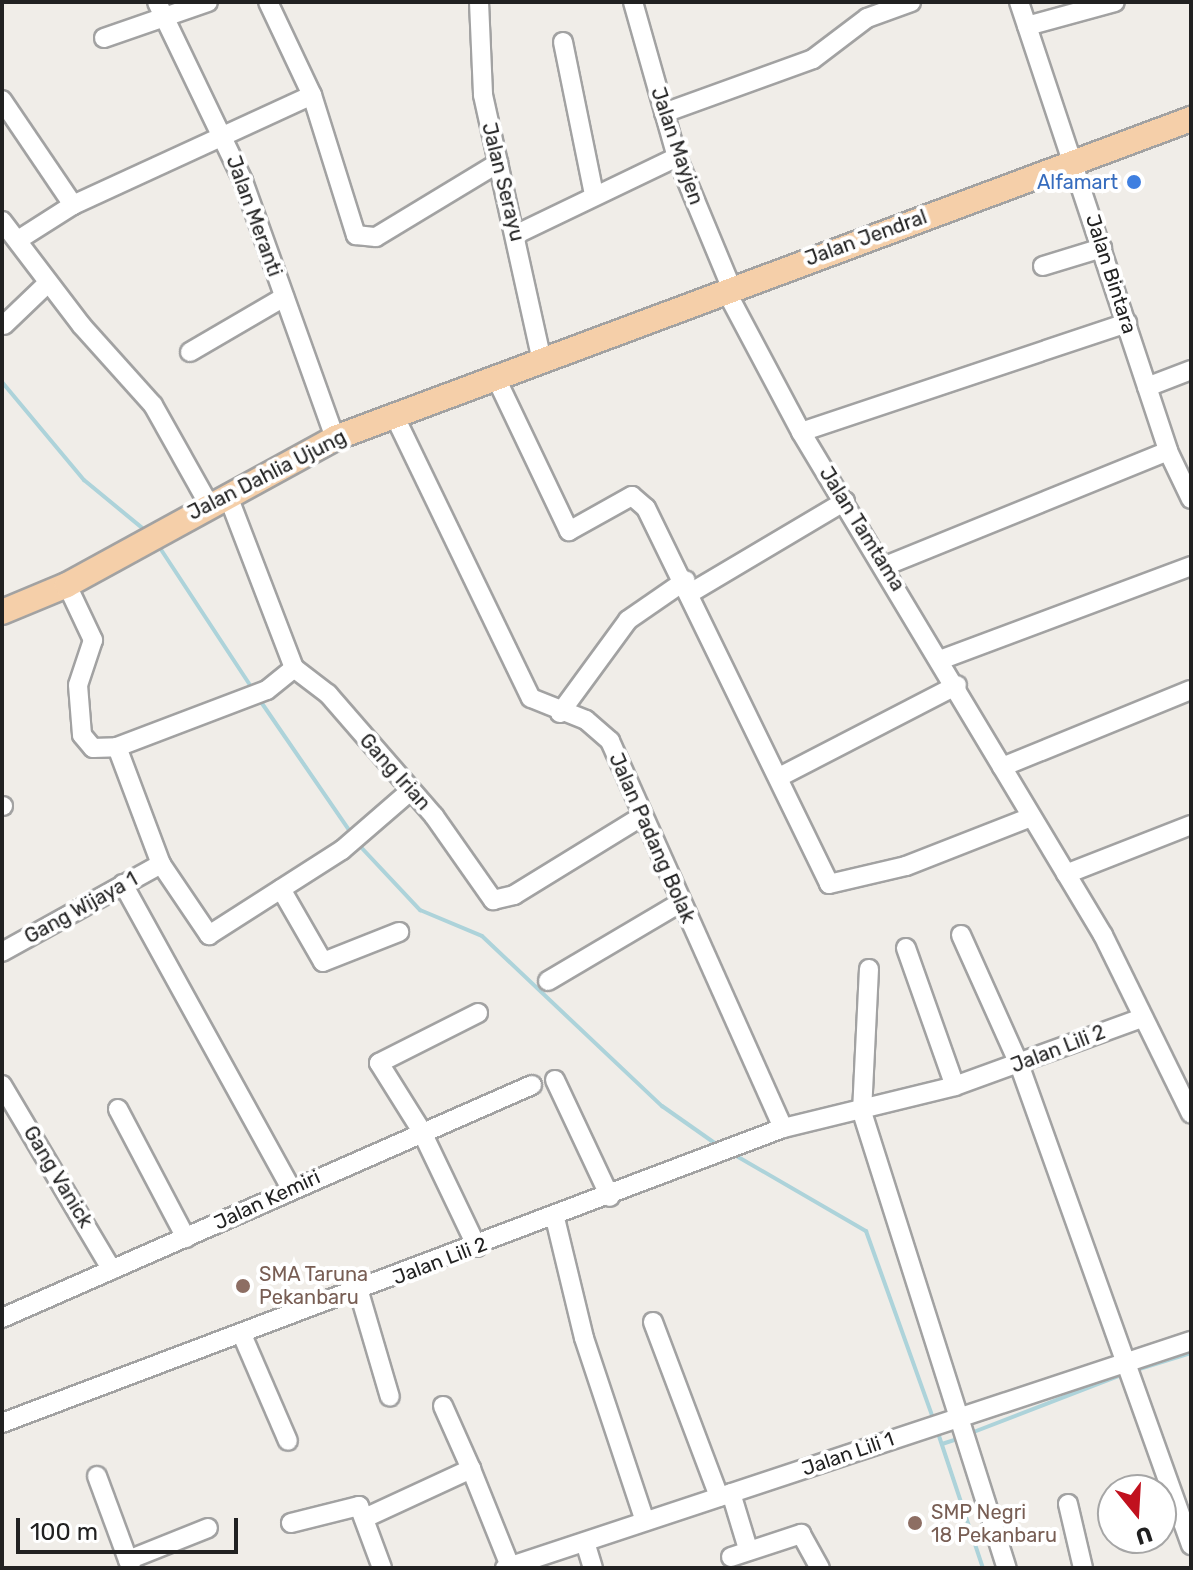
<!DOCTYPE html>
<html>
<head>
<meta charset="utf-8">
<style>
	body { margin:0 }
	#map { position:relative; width:1193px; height:1570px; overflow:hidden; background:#f0ede8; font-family:Rubik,sans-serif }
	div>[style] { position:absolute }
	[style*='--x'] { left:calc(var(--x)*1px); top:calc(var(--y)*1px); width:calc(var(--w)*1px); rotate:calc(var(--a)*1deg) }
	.stream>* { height:4px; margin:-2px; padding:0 2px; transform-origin:2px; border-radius:2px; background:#add3da }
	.roads { filter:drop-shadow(2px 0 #a2a2a2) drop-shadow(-2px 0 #a2a2a2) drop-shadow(0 2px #a2a2a2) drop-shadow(0 -2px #a2a2a2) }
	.minor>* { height:18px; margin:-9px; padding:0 9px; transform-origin:9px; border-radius:9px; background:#fff }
	.major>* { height:24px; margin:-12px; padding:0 12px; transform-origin:12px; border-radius:12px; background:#f5cfa9 }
	.dots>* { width:22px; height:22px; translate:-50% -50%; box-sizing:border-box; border:4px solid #fff; border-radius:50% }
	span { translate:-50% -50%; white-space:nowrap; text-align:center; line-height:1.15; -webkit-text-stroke:8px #fff; paint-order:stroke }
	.street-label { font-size:20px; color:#212121 }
	.shop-label { font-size:20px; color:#366cbe }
	.right { translate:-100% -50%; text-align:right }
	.education-label { font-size:20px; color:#785e54 }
	.left { translate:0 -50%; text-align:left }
	.frame { position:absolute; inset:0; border:4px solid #212121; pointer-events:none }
	.north { position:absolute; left:1097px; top:1474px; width:80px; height:80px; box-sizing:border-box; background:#fff; border:2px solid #a6a6a6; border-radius:50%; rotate:162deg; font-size:22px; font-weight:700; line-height:32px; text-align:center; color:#212121 }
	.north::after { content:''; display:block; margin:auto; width:28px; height:36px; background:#c1111e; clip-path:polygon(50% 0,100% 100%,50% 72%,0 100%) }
	.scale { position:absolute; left:16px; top:1518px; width:222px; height:36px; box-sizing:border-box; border:4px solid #212121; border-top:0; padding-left:10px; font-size:24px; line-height:28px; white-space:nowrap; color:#212121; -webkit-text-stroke:6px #fff; paint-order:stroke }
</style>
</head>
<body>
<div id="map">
	<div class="stream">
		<i style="--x:2;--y:382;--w:128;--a:50.1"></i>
		<i style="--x:84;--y:480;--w:82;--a:39.5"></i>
		<i style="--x:158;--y:545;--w:175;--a:56.7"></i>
		<i style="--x:259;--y:699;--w:163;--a:55.5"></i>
		<i style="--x:358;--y:844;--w:91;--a:46.8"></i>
		<i style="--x:420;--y:910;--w:67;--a:22.8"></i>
		<i style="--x:482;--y:936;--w:248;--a:43.4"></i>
		<i style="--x:662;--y:1106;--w:70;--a:35.1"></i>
		<i style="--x:733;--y:1154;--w:154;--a:30.1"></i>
		<i style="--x:866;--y:1231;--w:202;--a:70.3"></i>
		<i style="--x:1136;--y:1370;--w:58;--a:-17.2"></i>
		<i style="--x:937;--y:1430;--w:145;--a:71.6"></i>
		<i style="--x:971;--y:1433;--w:164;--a:-21.1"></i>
		<i style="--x:942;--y:1444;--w:19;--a:-18"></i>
	</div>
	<div class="roads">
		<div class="minor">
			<i style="--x:157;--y:2;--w:199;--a:64.3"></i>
			<i style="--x:243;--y:181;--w:273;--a:70.3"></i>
			<i style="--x:268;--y:2;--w:103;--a:64.7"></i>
			<i style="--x:312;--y:95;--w:147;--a:72.6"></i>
			<i style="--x:356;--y:235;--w:20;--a:6"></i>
			<i style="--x:376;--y:237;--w:143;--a:-31.2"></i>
			<i style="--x:479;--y:2;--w:93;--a:87.5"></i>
			<i style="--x:483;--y:95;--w:272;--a:77.5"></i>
			<i style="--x:633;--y:2;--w:161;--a:74.2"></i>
			<i style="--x:677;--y:157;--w:141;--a:67.4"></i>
			<i style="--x:1019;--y:2;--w:473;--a:71.6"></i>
			<i style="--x:1168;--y:451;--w:53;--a:64.4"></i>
			<i style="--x:1027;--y:26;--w:91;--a:-15.3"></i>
			<i style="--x:104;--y:38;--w:110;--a:-19.1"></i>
			<i style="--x:563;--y:42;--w:155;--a:78.5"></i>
			<i style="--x:2;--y:100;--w:127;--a:55.9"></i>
			<i style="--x:664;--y:113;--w:158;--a:-19.9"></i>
			<i style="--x:813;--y:59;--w:68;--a:-37.2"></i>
			<i style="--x:867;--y:18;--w:47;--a:-20"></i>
			<i style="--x:2;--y:221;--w:132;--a:52.7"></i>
			<i style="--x:82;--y:326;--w:106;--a:48.1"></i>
			<i style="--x:153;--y:405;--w:112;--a:60.7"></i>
			<i style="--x:517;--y:234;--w:178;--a:-25.7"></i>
			<i style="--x:18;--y:240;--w:65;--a:-32.5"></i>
			<i style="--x:73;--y:205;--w:263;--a:-24.7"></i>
			<i style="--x:1043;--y:266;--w:62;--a:-17"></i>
			<i style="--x:725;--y:289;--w:162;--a:62"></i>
			<i style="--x:801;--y:432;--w:587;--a:59.02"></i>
			<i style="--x:1103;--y:935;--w:199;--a:63.8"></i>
			<i style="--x:4;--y:325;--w:61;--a:-43.7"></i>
			<i style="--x:190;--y:352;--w:109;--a:-30.3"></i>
			<i style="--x:495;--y:376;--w:172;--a:64.5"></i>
			<i style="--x:569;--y:531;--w:72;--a:-29.1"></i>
			<i style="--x:632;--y:496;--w:18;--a:41"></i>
			<i style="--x:646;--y:508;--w:418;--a:64"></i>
			<i style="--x:829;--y:884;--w:79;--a:-13.2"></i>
			<i style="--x:906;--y:866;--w:134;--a:-21.4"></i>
			<i style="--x:1147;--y:387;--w:47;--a:-21.1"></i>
			<i style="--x:395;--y:417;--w:312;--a:64.2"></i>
			<i style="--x:531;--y:698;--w:59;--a:21.8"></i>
			<i style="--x:586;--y:720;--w:32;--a:41"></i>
			<i style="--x:610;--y:741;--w:424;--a:65.9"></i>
			<i style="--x:801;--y:432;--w:344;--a:-18.5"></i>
			<i style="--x:228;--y:496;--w:184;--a:69"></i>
			<i style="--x:294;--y:668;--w:43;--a:37.4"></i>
			<i style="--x:328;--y:694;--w:162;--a:49"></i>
			<i style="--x:434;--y:816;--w:103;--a:54.9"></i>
			<i style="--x:493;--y:900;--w:22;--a:-13"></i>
			<i style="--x:514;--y:895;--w:147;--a:-31.6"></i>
			<i style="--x:885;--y:566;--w:305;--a:-22.1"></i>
			<i style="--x:67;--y:585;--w:61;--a:64.7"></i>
			<i style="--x:93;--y:640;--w:47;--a:108.4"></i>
			<i style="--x:78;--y:685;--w:50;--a:85.4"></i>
			<i style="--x:82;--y:735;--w:17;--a:50"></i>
			<i style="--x:93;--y:748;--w:24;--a:-2"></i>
			<i style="--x:117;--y:747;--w:160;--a:-20.8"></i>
			<i style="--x:267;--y:690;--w:35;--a:-39"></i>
			<i style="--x:692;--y:592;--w:178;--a:-30.7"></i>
			<i style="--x:940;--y:660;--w:268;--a:-20.5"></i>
			<i style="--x:560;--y:713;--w:115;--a:-53.8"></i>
			<i style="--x:628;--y:620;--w:70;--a:-34.6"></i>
			<i style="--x:117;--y:747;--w:125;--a:69.4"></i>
			<i style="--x:161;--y:864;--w:86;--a:55.9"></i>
			<i style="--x:209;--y:935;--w:158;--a:-32.6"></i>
			<i style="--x:342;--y:850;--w:90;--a:-40.9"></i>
			<i style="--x:1002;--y:767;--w:204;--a:-22.2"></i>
			<i style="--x:781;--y:776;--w:198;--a:-27.3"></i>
			<i style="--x:2;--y:806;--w:1;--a:0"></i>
			<i style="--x:1066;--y:874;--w:134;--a:-21.4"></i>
			<i style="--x:123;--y:884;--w:347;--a:61.1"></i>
			<i style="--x:281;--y:889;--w:84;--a:60.1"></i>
			<i style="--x:323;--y:962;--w:82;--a:-21.5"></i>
			<i style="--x:961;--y:935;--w:141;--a:65.8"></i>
			<i style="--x:1019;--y:1064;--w:511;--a:70.32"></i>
			<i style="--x:906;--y:948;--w:146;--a:70.5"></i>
			<i style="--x:2;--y:952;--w:182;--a:-29"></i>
			<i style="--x:869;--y:969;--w:143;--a:92.8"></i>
			<i style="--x:862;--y:1112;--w:478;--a:72.4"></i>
			<i style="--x:548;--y:981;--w:153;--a:-30.6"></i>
			<i style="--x:555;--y:1080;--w:129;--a:64.8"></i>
			<i style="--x:2;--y:1085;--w:215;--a:59.3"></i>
			<i style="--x:118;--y:1109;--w:146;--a:62.2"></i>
			<i style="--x:555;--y:1218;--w:123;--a:76.4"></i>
			<i style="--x:584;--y:1338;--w:193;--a:71.6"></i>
			<i style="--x:477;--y:1247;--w:130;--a:-115.6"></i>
			<i style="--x:421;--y:1130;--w:79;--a:-122.1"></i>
			<i style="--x:379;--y:1063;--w:111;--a:-26.8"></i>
			<i style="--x:359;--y:1292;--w:109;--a:73.6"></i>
			<i style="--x:2;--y:1318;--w:579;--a:-23.73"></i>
			<i style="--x:653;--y:1322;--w:187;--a:69.3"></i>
			<i style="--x:243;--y:1337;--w:113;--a:66.6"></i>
			<i style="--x:443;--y:1406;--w:69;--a:66"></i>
			<i style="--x:2;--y:1423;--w:835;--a:-20.69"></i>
			<i style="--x:783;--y:1128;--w:177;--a:-13.7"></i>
			<i style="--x:955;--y:1086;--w:199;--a:-20"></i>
			<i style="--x:97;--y:1476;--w:98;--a:69.7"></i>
			<i style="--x:731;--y:1493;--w:59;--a:73.1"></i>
			<i style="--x:1068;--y:1504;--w:66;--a:76.8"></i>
			<i style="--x:367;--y:1517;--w:115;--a:-24.8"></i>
			<i style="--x:471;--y:1469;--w:105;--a:68.1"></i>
			<i style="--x:291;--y:1523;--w:70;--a:-14"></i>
			<i style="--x:359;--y:1506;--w:66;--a:69.6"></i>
			<i style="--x:585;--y:1542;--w:27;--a:73"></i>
			<i style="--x:731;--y:1557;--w:74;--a:-18.2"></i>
			<i style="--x:801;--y:1534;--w:39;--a:61"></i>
			<i style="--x:128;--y:1560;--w:86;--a:-21.8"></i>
			<i style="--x:505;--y:1568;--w:723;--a:-18.31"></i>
		</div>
		<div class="major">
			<i style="--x:2;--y:612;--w:70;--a:-22.6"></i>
			<i style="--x:67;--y:585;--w:306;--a:-28.7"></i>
			<i style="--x:335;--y:438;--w:914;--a:-20.44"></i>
		</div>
	</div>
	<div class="dots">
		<i style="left:1134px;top:182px;background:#3f7fe0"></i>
		<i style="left:243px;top:1286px;background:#8d6e63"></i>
		<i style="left:915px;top:1523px;background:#8d6e63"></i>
	</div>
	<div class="street-label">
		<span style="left:677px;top:146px;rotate:71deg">Jalan Mayjen</span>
		<span style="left:503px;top:182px;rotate:76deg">Jalan Serayu</span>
		<span style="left:254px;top:216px;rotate:70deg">Jalan Meranti</span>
		<span style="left:866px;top:238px;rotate:-20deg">Jalan Jendral</span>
		<span style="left:1111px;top:274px;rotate:72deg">Jalan Bintara</span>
		<span style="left:267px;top:475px;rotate:-27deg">Jalan Dahlia Ujung</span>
		<span style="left:862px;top:529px;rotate:58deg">Jalan Tamtama</span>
		<span style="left:395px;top:772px;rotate:48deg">Gang Irian</span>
		<span style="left:652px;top:838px;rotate:66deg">Jalan Padang Bolak</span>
		<span style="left:81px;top:908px;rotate:-29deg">Gang Wijaya 1</span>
		<span style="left:1058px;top:1049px;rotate:-21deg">Jalan Lili 2</span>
		<span style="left:58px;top:1177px;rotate:59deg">Gang Vanick</span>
		<span style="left:267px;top:1200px;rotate:-25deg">Jalan Kemiri</span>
		<span style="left:440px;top:1261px;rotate:-21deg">Jalan Lili 2</span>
		<span style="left:848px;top:1454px;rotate:-19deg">Jalan Lili 1</span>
	</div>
	<div class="shop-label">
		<span class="right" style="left:1118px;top:182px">Alfamart</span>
	</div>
	<div class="education-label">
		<span class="left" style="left:259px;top:1286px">SMA Taruna<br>Pekanbaru</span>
		<span class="left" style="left:931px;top:1524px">SMP Negri<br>18 Pekanbaru</span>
	</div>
	<div class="frame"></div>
	<div class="north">U</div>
	<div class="scale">100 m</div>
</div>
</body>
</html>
